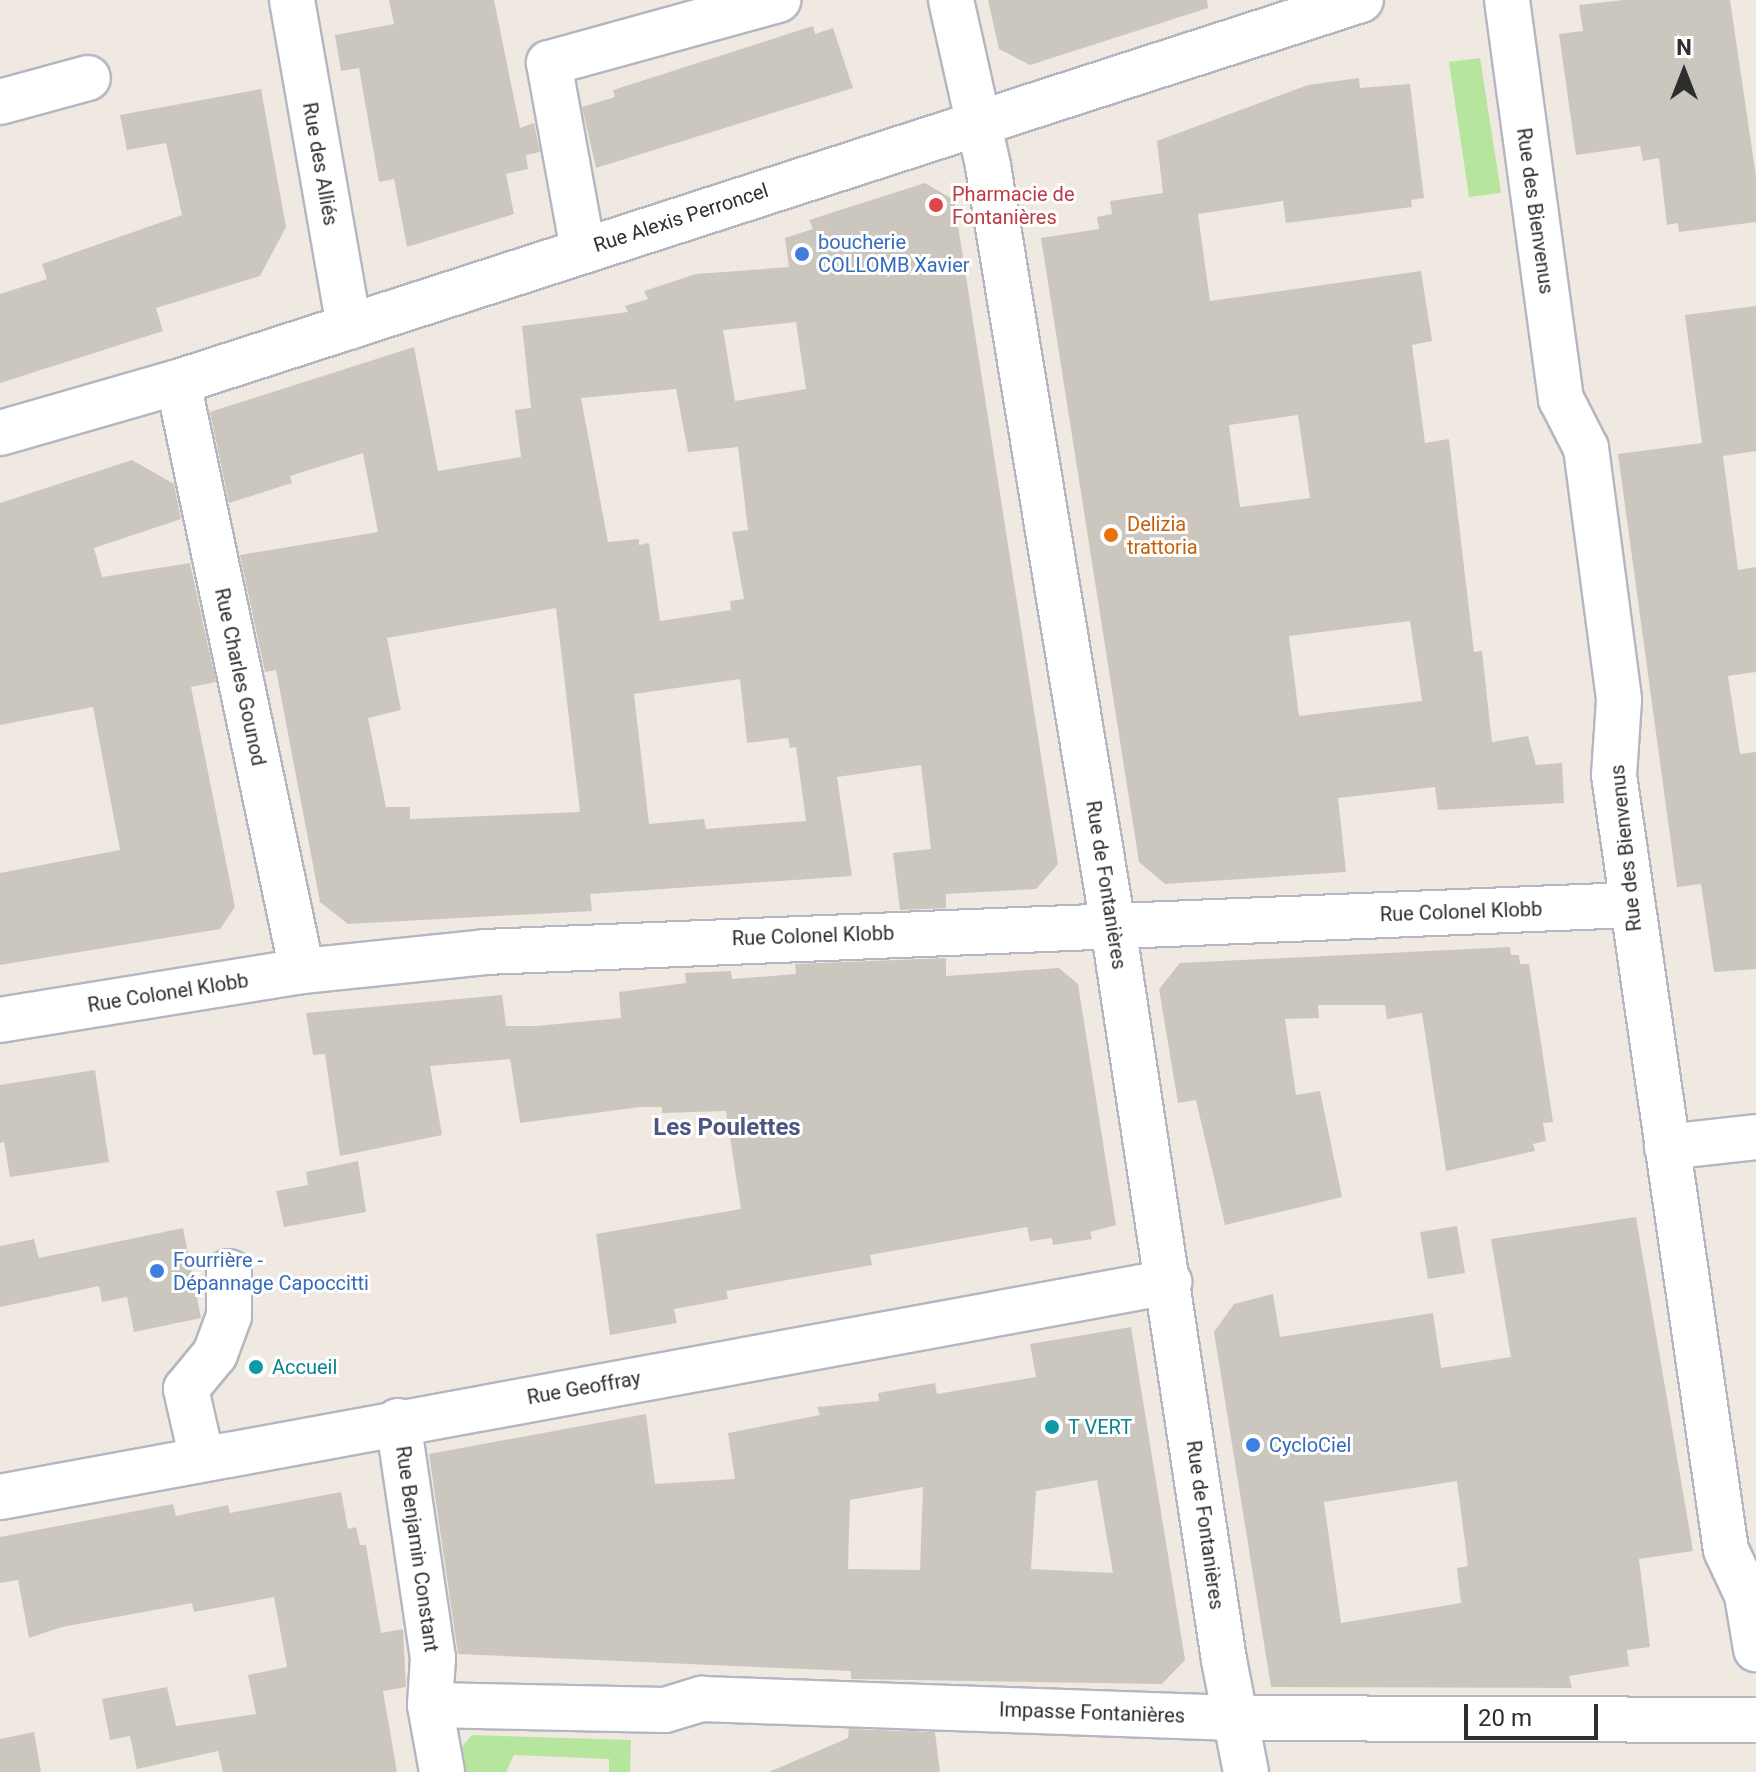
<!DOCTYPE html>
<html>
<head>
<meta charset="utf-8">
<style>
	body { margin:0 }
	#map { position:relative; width:1756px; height:1772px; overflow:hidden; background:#efe9e1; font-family:Roboto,sans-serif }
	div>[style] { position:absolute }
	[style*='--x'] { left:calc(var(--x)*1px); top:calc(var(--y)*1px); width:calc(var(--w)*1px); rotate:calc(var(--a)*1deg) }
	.green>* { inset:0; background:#b6e59e }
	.building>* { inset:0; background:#cbc7bf }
	.roads { filter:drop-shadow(2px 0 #b4b7c1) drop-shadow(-2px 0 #b4b7c1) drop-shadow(0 2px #b4b7c1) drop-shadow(0 -2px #b4b7c1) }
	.minor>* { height:44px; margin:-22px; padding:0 22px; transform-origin:22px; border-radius:22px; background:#fff }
	.dots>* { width:22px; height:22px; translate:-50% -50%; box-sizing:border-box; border:4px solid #fff; border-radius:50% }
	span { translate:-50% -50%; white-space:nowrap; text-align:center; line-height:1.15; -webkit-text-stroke:6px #fff; paint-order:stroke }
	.street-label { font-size:20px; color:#2e2e2e }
	.health-label { font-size:20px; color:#be3a42 }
	.left { translate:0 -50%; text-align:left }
	.shop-label { font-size:20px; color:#366cbe }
	.food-label { font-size:20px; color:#c56008 }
	.culture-label { font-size:20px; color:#0d838f }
	.quarter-label { font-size:24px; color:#4d5680; font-weight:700 }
	.north { position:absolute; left:1644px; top:32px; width:80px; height:80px; -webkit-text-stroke:6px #fff; paint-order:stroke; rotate:0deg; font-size:22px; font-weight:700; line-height:32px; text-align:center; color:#2e2e2e }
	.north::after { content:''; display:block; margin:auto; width:28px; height:36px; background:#2e2e2e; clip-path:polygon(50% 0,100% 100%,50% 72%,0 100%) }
	.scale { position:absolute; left:1464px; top:1704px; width:134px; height:36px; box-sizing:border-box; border:4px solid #2e2e2e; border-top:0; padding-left:10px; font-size:24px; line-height:28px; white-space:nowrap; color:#2e2e2e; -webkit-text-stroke:6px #fff; paint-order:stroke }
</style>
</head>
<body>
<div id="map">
	<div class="green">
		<i style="clip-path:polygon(1480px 58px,1501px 193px,1469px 197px,1449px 62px)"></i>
		<i style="clip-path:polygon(472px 1735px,631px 1740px,630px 1772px,609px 1772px,609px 1759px,514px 1755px,506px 1772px,453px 1772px,451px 1759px)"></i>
	</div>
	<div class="building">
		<i style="clip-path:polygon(389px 0,494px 0,520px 128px,534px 123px,540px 152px,526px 155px,528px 169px,506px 174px,514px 214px,407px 247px,394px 179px,379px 182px,359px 68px,341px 71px,335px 35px,394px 24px)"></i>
		<i style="clip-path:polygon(988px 0,1207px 0,1208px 8px,1030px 65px,999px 49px)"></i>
		<i style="clip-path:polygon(1624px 0,1730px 0,1756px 176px,1756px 222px,1679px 232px,1678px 223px,1667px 225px,1659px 158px,1643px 161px,1640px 146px,1576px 155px,1559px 34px,1583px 31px,1579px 5px)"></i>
		<i style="clip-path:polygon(813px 26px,815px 34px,833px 28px,853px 88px,596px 168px,582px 107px,615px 97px,613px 90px)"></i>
		<i style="clip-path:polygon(evenodd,1359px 78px,1360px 88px,1410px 84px,1424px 198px,1411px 200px,1412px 207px,1286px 223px,1283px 201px,1198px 214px,1210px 301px,1421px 271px,1432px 341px,1412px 345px,1425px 443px,1449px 439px,1474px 652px,1482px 651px,1492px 742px,1528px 736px,1536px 765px,1562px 763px,1564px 803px,1438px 810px,1435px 787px,1338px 798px,1346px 872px,1165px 884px,1139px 862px,1041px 238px,1099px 229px,1097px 217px,1112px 214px,1110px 201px,1163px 193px,1157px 141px,1308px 85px,1359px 78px,1298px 415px,1310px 498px,1240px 507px,1229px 425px,1298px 415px,1359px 78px,1410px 621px,1422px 701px,1299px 716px,1289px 636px,1410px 621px)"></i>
		<i style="clip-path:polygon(261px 89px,286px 227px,260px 276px,156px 308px,163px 331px,0 383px,0 294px,47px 279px,42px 264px,182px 215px,166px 143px,127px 150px,120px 115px)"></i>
		<i style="clip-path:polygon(evenodd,925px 183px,954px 200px,1058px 864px,1036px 889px,946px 894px,946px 908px,900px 910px,893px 853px,931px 849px,921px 765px,837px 777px,852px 876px,590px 894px,592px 911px,348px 924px,320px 902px,276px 670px,265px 672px,240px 555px,378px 532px,363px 453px,290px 476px,292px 483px,229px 503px,210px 412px,414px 347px,438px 471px,521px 457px,515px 410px,531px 408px,522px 326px,628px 312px,625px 306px,648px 299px,644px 291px,696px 274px,789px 267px,785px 238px,813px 229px,809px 220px,925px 183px,796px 322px,806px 389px,735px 401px,723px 330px,796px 322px,925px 183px,676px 389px,688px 452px,738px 447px,748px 530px,732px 532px,744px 599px,730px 601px,731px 610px,660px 621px,649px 543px,639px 545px,639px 539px,608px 542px,581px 398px,676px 389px,925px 183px,556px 608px,580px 812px,410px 819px,410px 807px,386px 807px,368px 718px,401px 710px,387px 638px,556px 608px,925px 183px,740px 679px,747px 743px,788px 738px,790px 748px,796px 747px,806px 821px,706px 829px,704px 819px,649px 824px,634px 694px,740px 679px)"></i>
		<i style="clip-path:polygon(1756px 306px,1756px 451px,1723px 456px,1738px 570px,1756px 567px,1756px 672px,1728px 676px,1740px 754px,1756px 752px,1756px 969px,1714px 972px,1701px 884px,1677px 887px,1618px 454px,1702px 443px,1685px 315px)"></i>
		<i style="clip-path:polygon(132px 460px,174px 484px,181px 519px,94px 548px,102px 577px,190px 563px,216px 682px,191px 687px,235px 907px,220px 929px,0 965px,0 873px,120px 850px,93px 707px,0 725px,0 503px)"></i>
		<i style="clip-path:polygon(1510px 947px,1511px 955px,1519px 955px,1520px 964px,1529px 964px,1553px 1122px,1543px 1123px,1546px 1141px,1533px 1144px,1535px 1151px,1446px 1171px,1422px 1013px,1387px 1019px,1385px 1005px,1318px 1005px,1319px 1018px,1285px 1019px,1296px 1095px,1320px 1091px,1342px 1197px,1225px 1225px,1196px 1100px,1178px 1103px,1159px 989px,1180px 963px)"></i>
		<i style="clip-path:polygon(946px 958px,946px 976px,1059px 968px,1078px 984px,1116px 1225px,1090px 1232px,1092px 1239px,1053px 1245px,1052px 1238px,1030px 1241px,1027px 1227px,870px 1255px,872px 1265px,726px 1291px,728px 1299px,674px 1309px,677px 1323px,610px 1335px,596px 1234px,741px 1209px,726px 1111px,662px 1113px,662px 1107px,640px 1107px,520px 1123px,510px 1059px,430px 1066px,442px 1135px,340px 1156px,325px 1054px,313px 1055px,306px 1013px,502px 995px,506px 1026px,536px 1026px,621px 1018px,619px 992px,686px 983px,685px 973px,731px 971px,732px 979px,796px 974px,795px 964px)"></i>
		<i style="clip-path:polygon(95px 1070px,109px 1162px,10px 1177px,4px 1142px,0 1143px,0 1085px)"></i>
		<i style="clip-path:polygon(358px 1161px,366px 1212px,284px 1227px,276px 1191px,308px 1185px,306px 1172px)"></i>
		<i style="clip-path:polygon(evenodd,1636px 1217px,1693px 1551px,1639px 1559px,1650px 1647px,1627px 1650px,1629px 1666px,1569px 1676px,1572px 1688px,1271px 1687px,1214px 1332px,1234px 1304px,1273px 1294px,1280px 1337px,1433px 1313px,1441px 1368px,1511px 1357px,1491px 1239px,1636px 1217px,1457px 1481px,1468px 1566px,1457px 1568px,1461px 1603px,1341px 1623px,1324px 1502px,1457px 1481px)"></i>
		<i style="clip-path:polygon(1457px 1226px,1465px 1273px,1428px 1279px,1420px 1232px)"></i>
		<i style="clip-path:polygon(183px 1228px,201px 1318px,134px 1332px,127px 1297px,102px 1302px,99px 1286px,0 1307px,0 1246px,34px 1239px,39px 1258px)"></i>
		<i style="clip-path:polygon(evenodd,1131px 1327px,1185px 1660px,1162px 1684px,851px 1679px,851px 1671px,458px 1654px,429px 1454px,646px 1414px,655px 1484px,735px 1479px,728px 1433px,820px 1415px,817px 1407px,879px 1401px,878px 1393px,935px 1383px,937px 1394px,1036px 1377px,1030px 1344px,1131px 1327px,1097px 1480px,1113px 1573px,1031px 1569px,1036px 1491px,1097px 1480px,1131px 1327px,923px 1487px,920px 1570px,848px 1569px,850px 1500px,923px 1487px)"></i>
		<i style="clip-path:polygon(341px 1492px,348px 1529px,356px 1527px,360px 1545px,366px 1545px,381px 1633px,403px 1629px,406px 1687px,383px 1691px,397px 1772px,223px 1772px,218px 1751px,137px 1769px,130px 1736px,110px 1740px,102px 1699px,167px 1687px,176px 1726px,256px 1714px,248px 1675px,287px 1667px,274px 1597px,194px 1612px,192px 1603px,62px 1627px,29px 1638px,18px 1580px,0 1583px,0 1537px,173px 1504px,176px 1516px,228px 1505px,230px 1513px)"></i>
		<i style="clip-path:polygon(849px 1729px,935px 1732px,940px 1772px,769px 1772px,848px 1738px)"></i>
		<i style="clip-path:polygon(34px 1732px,41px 1772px,0 1772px,0 1739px)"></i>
	</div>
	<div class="roads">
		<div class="minor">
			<i style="--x:292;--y:0;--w:332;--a:80.1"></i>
			<i style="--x:951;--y:0;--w:170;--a:77.4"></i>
			<i style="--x:988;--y:166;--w:770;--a:80.66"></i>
			<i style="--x:1113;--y:926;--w:742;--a:81.4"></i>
			<i style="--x:1224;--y:1660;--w:114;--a:78.9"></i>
			<i style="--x:1507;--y:0;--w:403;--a:82.3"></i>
			<i style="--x:1561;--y:399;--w:55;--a:63"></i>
			<i style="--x:1586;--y:448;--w:254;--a:82.5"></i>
			<i style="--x:1619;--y:700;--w:75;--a:93.8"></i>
			<i style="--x:1614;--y:775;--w:783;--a:81.78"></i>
			<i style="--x:1726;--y:1550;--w:50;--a:65"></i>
			<i style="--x:1747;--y:1595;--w:55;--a:80.5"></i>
			<i style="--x:0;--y:102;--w:91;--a:-15.3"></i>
			<i style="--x:583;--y:250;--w:190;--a:-100.3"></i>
			<i style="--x:549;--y:63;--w:238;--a:-15.4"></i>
			<i style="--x:178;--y:382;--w:602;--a:78.11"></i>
			<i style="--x:0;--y:433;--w:185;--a:-16"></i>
			<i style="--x:178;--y:382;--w:1243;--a:-17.9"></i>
			<i style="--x:0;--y:1020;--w:306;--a:-9.2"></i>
			<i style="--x:302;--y:971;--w:184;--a:-5.9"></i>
			<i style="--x:485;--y:952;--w:1147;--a:-2.35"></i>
			<i style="--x:1667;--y:1147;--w:90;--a:-6.4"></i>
			<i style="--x:398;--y:1421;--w:240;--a:81.6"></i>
			<i style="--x:433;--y:1658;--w:47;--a:93.7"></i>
			<i style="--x:430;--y:1705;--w:68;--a:79.8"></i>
			<i style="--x:202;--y:1459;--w:72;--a:-102.9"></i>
			<i style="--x:186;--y:1389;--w:45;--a:-50.4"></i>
			<i style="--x:215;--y:1354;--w:40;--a:-69.8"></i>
			<i style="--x:229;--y:1316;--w:44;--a:-90"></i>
			<i style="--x:0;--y:1497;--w:1189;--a:-10.42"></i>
			<i style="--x:430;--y:1705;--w:235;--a:1.2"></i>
			<i style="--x:665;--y:1710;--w:39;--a:-17"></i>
			<i style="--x:702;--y:1699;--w:533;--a:2.04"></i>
			<i style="--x:1235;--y:1718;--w:521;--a:0.22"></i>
		</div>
	</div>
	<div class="dots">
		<i style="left:936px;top:205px;background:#e0444e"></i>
		<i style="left:802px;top:254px;background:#3f7fe0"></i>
		<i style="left:1111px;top:535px;background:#e8710a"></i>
		<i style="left:157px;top:1271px;background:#3f7fe0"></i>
		<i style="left:256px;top:1367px;background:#0f9aa8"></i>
		<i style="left:1052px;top:1427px;background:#0f9aa8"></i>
		<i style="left:1253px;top:1445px;background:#3f7fe0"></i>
	</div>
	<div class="street-label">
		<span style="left:320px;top:164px;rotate:80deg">Rue des Alliés</span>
		<span style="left:1535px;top:211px;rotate:82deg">Rue des Bienvenus</span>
		<span style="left:681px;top:218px;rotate:-18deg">Rue Alexis Perroncel</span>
		<span style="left:240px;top:677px;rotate:78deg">Rue Charles Gounod</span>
		<span style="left:1626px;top:848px;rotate:-96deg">Rue des Bienvenus</span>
		<span style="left:1106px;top:885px;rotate:81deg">Rue de Fontanières</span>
		<span style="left:1461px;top:912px;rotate:-2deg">Rue Colonel Klobb</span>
		<span style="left:813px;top:936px;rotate:-2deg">Rue Colonel Klobb</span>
		<span style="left:168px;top:993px;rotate:-9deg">Rue Colonel Klobb</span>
		<span style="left:584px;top:1388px;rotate:-10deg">Rue Geoffray</span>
		<span style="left:1205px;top:1525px;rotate:82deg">Rue de Fontanières</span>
		<span style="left:417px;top:1549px;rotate:82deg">Rue Benjamin Constant</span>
		<span style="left:1092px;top:1713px;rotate:2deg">Impasse Fontanières</span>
	</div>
	<div class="health-label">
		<span class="left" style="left:952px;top:206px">Pharmacie de<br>Fontanières</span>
	</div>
	<div class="shop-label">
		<span class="left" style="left:818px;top:254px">boucherie<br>COLLOMB Xavier</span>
		<span class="left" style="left:173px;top:1272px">Fourrière -<br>Dépannage Capoccitti</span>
		<span class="left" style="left:1269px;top:1445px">CycloCiel</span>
	</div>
	<div class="food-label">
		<span class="left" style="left:1127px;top:536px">Delizia<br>trattoria</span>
	</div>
	<div class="culture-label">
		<span class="left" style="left:272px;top:1367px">Accueil</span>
		<span class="left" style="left:1068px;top:1427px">T VERT</span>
	</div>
	<div class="quarter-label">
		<span style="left:727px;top:1128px">Les Poulettes</span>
	</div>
	<div class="north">N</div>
	<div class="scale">20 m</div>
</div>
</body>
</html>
